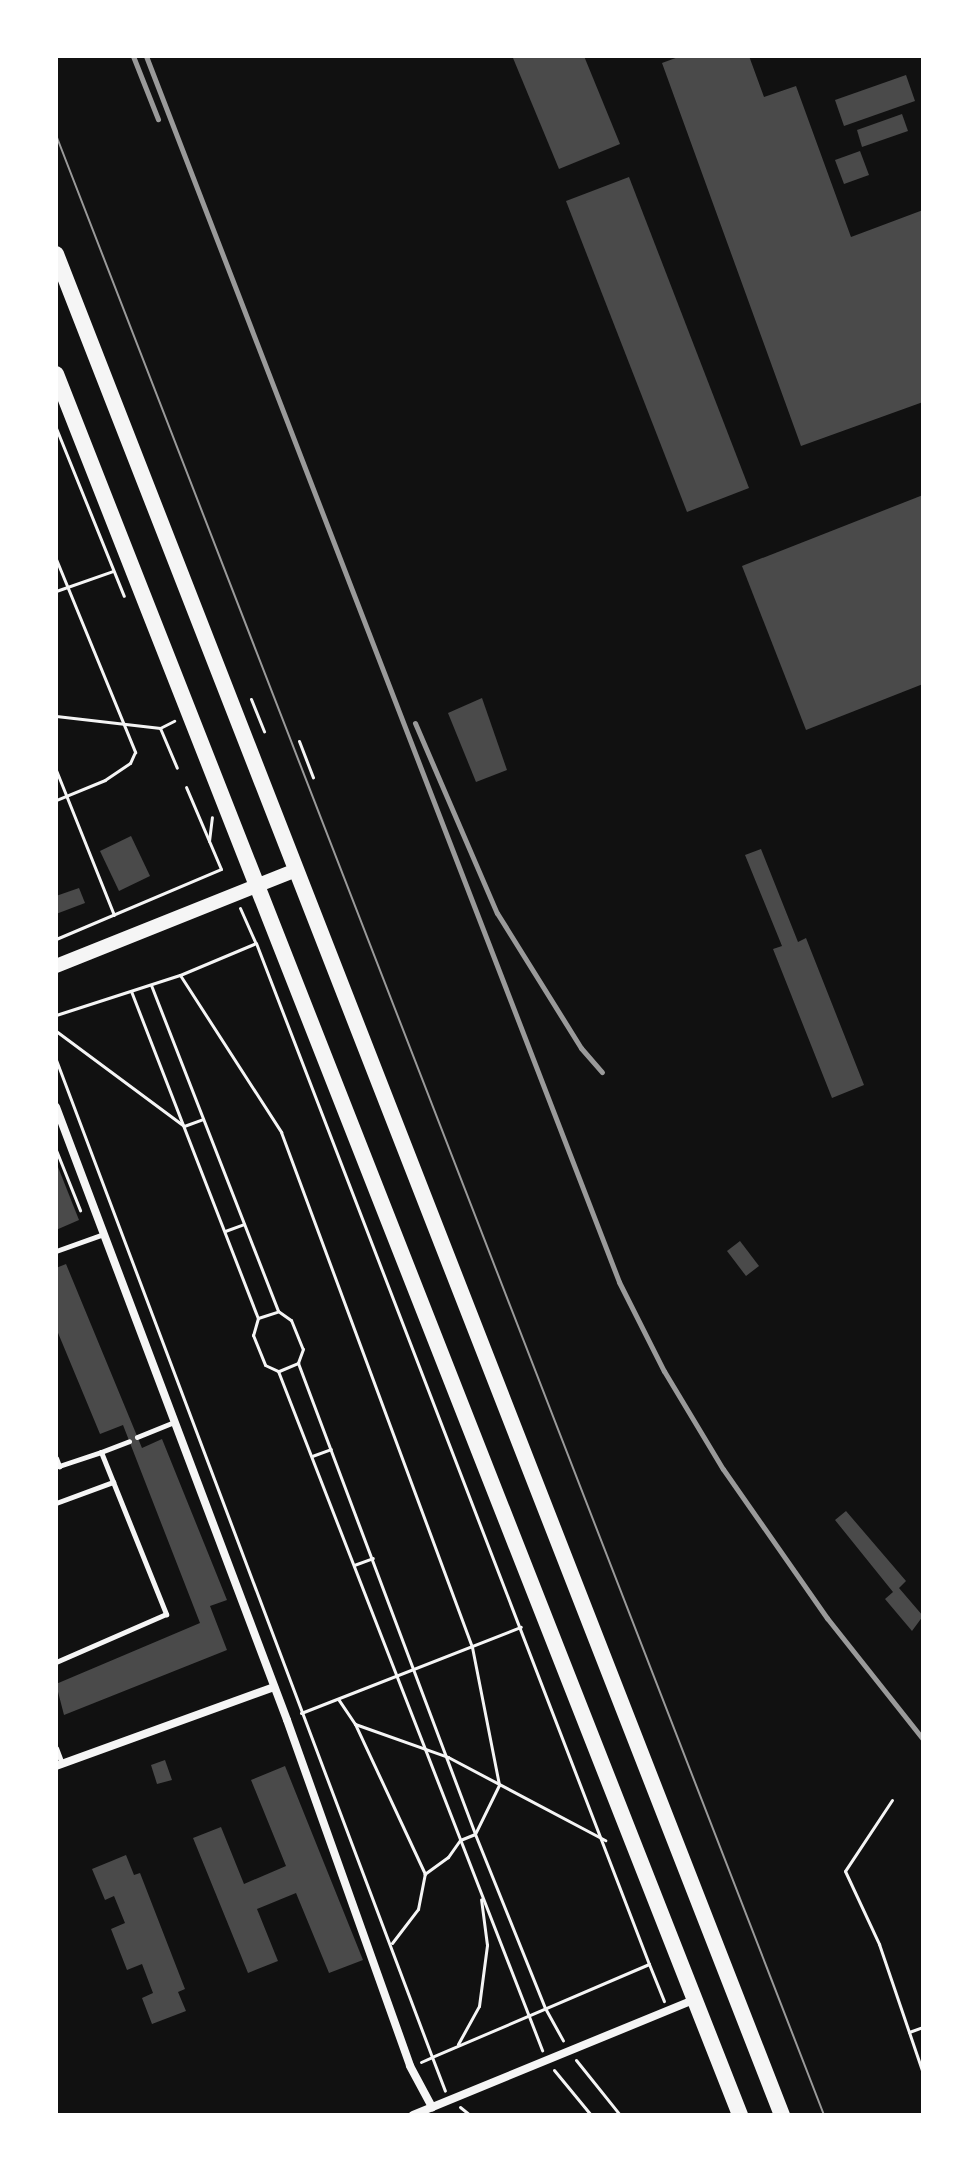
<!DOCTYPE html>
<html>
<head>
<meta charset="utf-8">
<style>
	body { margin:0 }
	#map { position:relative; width:979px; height:2171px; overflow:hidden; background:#111; font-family:Lato,sans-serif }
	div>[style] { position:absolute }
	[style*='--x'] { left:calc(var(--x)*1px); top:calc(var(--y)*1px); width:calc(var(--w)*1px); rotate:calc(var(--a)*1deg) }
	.building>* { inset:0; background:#4a4a4a }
	.path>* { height:3px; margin:-1.5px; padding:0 1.5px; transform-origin:1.5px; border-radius:1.5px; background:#f5f5f5 }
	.service>* { height:5px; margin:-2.5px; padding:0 2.5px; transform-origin:2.5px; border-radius:2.5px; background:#f5f5f5 }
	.minor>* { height:8px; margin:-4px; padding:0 4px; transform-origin:4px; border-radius:4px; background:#f5f5f5 }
	.secondary>* { height:14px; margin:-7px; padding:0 7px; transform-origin:7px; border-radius:7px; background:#f5f5f5 }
	.primary>* { height:16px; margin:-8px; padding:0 8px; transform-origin:8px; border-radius:8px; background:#f5f5f5 }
	.tram>* { height:2px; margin:-1px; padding:0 1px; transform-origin:1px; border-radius:1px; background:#9a9a9a }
	.rail>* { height:5px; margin:-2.5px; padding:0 2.5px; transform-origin:2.5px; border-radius:2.5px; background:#9a9a9a }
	span { translate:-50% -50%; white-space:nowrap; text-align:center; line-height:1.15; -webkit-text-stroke:8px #fff; paint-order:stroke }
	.frame { position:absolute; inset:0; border:58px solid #fff; pointer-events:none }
</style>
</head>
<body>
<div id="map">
	<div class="building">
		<i style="clip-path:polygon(518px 56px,584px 56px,620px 144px,559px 169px,513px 58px)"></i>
		<i style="clip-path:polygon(681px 56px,749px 56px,764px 97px,796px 86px,851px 237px,923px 210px,923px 402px,801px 446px,662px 63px)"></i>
		<i style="clip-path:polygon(906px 75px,915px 101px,844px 126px,835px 100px)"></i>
		<i style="clip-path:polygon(902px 114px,908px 131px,862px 147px,857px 130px)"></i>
		<i style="clip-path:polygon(860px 151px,869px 175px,844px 184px,835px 160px)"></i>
		<i style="clip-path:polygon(629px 177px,749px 488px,687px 512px,566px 201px)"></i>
		<i style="clip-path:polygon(923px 495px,923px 684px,806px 730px,742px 566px)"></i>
		<i style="clip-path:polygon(482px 698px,507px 770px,476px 782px,448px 713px)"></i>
		<i style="clip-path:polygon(131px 836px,150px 876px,119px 891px,100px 851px)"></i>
		<i style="clip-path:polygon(761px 849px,798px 942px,806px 938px,864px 1085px,832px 1098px,773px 949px,782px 946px,745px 855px)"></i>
		<i style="clip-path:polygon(79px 888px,85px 903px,56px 914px,56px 896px)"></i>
		<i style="clip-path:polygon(56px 1162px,79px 1220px,56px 1230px)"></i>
		<i style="clip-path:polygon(740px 1241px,759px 1266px,746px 1276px,727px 1251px)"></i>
		<i style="clip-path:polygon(66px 1264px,142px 1448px,162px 1439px,227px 1600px,210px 1606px,227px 1650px,64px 1715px,56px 1684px,200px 1623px,123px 1425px,100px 1434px,56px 1328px,56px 1268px)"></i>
		<i style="clip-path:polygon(846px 1511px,906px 1581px,899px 1588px,923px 1616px,912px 1631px,885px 1599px,893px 1592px,835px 1520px)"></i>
		<i style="clip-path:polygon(165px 1760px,172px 1780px,157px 1784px,151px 1765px)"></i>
		<i style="clip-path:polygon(285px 1766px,363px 1960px,329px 1973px,296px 1893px,257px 1909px,278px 1961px,248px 1973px,193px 1838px,221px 1827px,244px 1884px,286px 1866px,251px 1780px)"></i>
		<i style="clip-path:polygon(126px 1855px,134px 1875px,140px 1873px,185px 1989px,178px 1992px,186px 2011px,152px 2024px,142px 1998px,153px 1993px,142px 1964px,127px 1970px,111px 1929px,125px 1923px,114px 1896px,105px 1900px,92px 1869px)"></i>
	</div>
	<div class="path">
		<i style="--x:56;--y:428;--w:181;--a:68"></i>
		<i style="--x:56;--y:559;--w:209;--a:67.7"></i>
		<i style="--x:135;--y:752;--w:12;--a:114"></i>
		<i style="--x:130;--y:763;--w:30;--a:146"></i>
		<i style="--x:105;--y:780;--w:53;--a:157.8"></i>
		<i style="--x:56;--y:591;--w:60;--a:-19.3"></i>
		<i style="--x:251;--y:699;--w:35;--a:68"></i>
		<i style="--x:56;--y:716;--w:105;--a:6.6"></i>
		<i style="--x:160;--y:728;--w:16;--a:-27"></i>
		<i style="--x:160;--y:728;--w:43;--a:67"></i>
		<i style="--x:299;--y:741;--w:39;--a:69"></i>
		<i style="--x:56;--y:770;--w:156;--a:68.2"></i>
		<i style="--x:209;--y:841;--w:24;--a:-83"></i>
		<i style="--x:240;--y:908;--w:37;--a:66"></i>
		<i style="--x:56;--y:939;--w:179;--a:-23"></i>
		<i style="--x:221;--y:869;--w:89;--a:-113.1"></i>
		<i style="--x:180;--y:975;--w:187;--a:57.2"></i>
		<i style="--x:281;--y:1132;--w:549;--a:69.65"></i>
		<i style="--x:472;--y:1647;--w:141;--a:78.9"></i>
		<i style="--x:499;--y:1785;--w:55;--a:116.1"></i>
		<i style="--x:475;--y:1834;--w:16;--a:158"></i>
		<i style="--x:460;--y:1840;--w:21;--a:125"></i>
		<i style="--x:448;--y:1857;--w:29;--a:144"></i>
		<i style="--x:425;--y:1874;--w:166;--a:-115"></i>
		<i style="--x:355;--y:1724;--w:30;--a:-124"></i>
		<i style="--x:151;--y:985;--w:350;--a:68.7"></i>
		<i style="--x:278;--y:1311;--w:16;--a:35"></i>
		<i style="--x:291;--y:1320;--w:31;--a:68"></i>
		<i style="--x:303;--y:1349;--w:15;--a:110"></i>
		<i style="--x:298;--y:1363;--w:503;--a:69.4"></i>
		<i style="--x:475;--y:1834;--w:188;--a:68.1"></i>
		<i style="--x:545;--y:2008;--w:37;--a:61"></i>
		<i style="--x:131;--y:991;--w:351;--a:68.8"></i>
		<i style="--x:258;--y:1318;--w:18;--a:106"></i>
		<i style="--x:253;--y:1335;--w:32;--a:68"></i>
		<i style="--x:265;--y:1365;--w:14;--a:25"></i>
		<i style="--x:278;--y:1371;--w:729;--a:68.75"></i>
		<i style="--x:56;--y:1015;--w:130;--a:-17.9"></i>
		<i style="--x:180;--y:975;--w:82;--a:-22.8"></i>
		<i style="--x:256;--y:943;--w:1094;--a:68.95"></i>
		<i style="--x:649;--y:1964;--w:236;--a:156.8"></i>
		<i style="--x:432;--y:2057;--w:1066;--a:-110.66"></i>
		<i style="--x:56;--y:1031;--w:159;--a:36.6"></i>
		<i style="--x:184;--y:1126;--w:20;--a:-20"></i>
		<i style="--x:56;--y:1150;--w:65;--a:68.2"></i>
		<i style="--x:225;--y:1231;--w:20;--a:-20"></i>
		<i style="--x:258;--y:1318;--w:20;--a:-18"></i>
		<i style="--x:279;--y:1371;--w:21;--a:-23"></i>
		<i style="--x:312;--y:1456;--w:20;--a:-20"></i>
		<i style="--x:354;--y:1565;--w:20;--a:-20"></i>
		<i style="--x:301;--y:1713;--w:236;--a:-21.4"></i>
		<i style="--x:355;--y:1724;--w:99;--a:19.5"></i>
		<i style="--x:448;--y:1757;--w:178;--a:27.9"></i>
		<i style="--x:892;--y:1800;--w:85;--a:123.5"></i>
		<i style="--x:845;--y:1871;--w:81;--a:65"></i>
		<i style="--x:879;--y:1944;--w:136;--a:71.2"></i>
		<i style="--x:392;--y:1943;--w:43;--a:-52.6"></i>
		<i style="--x:418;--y:1909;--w:36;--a:-79"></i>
		<i style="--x:649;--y:1964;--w:40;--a:68"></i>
		<i style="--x:909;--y:2032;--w:15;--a:-20"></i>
		<i style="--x:458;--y:2044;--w:43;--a:-61.1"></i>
		<i style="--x:479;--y:2006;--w:62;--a:-82.5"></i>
		<i style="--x:487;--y:1945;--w:46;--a:-97.4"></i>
		<i style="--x:576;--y:2060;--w:70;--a:51.3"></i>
		<i style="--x:421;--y:2062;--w:12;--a:-24"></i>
		<i style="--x:432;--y:2057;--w:36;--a:69"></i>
		<i style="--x:554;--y:2070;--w:58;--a:50.6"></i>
		<i style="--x:460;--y:2107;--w:13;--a:39"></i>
	</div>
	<div class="service">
		<i style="--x:56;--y:1251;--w:51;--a:-19.5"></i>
		<i style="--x:137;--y:1437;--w:40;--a:-22"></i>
		<i style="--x:101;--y:1452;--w:30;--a:-21"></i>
		<i style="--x:56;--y:1458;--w:9;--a:69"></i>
		<i style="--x:59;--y:1466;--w:44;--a:-18.4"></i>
		<i style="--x:101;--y:1452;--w:175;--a:68.1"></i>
		<i style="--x:166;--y:1614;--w:120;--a:156.4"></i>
		<i style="--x:56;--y:1503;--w:61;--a:-20.2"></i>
		<i style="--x:56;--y:1748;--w:17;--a:69"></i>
	</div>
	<div class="minor">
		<i style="--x:56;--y:1107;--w:655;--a:69.35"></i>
		<i style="--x:287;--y:1720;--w:367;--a:70.4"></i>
		<i style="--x:410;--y:2066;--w:47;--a:61.8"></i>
		<i style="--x:56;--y:1766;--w:232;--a:-19.9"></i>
		<i style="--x:413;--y:2115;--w:304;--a:-22.3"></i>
	</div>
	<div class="secondary">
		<i style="--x:56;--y:966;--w:258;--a:-21.8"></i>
	</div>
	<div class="primary">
		<i style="--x:56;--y:254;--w:1998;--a:68.69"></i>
		<i style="--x:56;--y:374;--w:1871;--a:68.55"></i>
	</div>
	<div class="tram">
		<i style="--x:56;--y:135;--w:2124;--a:68.8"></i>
	</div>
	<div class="rail">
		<i style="--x:133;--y:56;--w:68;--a:68.4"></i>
		<i style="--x:146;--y:56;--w:1314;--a:68.9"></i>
		<i style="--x:619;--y:1282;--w:100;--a:63.2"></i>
		<i style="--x:664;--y:1371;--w:114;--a:59"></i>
		<i style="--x:723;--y:1469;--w:182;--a:55.1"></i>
		<i style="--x:827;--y:1618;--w:154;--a:51.6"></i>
		<i style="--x:415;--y:723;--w:207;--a:66.7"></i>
		<i style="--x:497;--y:913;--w:159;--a:58.1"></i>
		<i style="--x:581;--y:1048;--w:32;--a:49"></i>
	</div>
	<div class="frame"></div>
</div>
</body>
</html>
